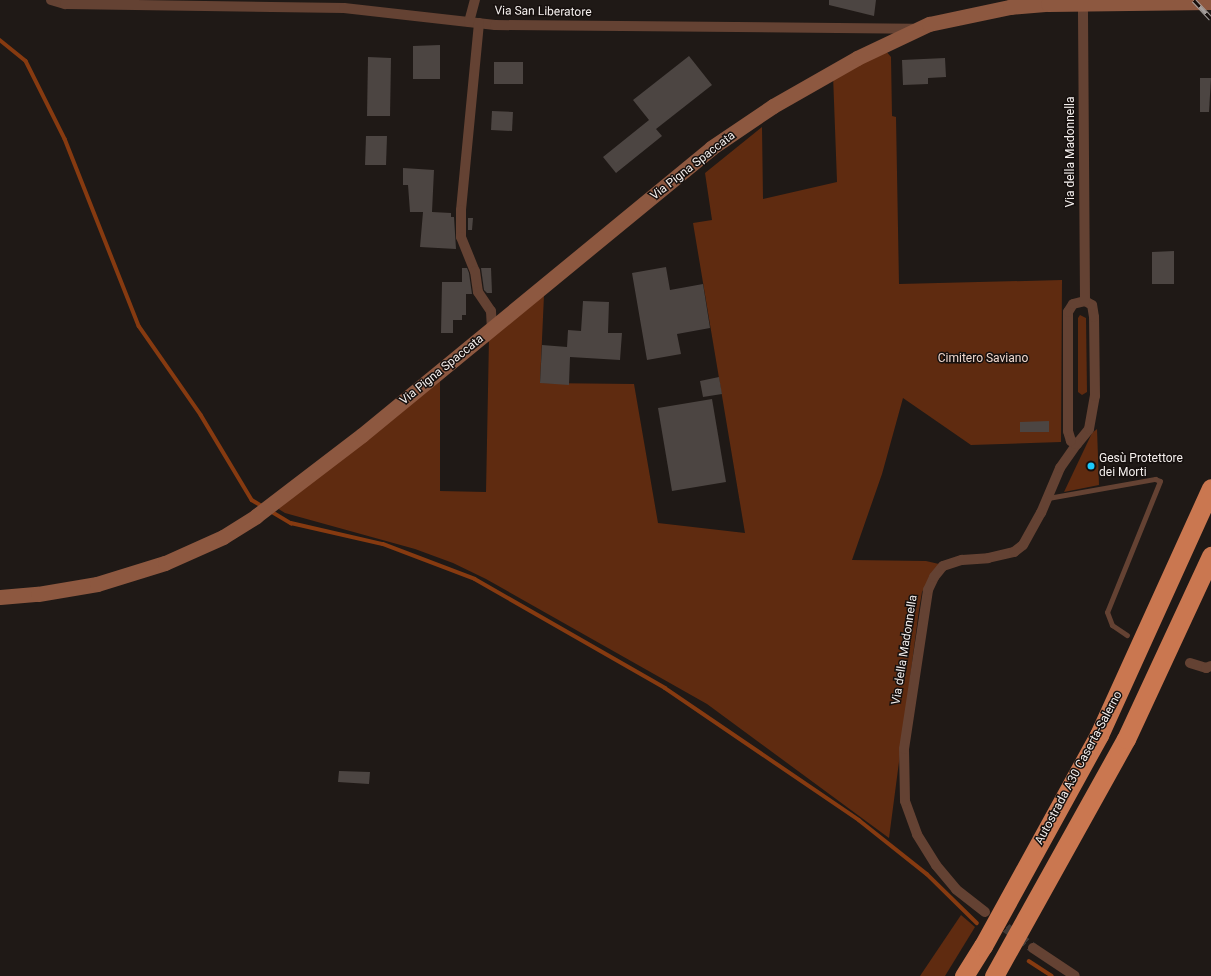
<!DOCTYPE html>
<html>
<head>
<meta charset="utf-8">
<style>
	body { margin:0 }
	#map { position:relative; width:1211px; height:976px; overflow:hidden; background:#1f1916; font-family:Roboto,sans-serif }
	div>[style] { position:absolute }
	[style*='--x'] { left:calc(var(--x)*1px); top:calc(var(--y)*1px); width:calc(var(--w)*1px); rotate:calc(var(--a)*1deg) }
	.green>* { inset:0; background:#5f2b10 }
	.stream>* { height:3.5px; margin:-1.75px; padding:0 1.75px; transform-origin:1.75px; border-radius:1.75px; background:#863a10 }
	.building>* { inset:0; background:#4c4542 }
	.minor-tunnel>* { height:10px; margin-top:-5px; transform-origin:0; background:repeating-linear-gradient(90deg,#3f3936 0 10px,transparent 0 15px) }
	.service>* { height:5px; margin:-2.5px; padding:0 2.5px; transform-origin:2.5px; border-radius:2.5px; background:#644233 }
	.minor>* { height:10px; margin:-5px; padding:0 5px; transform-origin:5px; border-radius:5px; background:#644233 }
	.secondary>* { height:15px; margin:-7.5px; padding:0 7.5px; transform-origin:7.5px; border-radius:7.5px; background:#8d5840 }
	.motorway>* { height:19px; margin:-9.5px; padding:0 9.5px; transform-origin:9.5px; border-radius:9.5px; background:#ca7750 }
	.rail>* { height:4.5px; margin-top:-2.25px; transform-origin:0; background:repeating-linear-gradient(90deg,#16100e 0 9px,#a49e9c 0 18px); box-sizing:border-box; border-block:1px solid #a49e9c }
	.dots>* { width:11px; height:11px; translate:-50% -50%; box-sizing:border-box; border:2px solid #16100e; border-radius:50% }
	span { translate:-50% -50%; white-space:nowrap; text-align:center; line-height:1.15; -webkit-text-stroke:3px #16100e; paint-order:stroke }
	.street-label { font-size:12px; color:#f4efed }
	.park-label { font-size:12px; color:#f0d8ce }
	.poi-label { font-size:12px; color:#f4efed }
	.left { translate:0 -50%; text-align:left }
</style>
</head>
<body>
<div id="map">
	<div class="green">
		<i style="clip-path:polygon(886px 51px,891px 57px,892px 116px,896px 117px,899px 284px,1062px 280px,1061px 442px,971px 445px,903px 398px,882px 474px,852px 560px,926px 561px,939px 564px,922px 592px,919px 610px,889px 838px,707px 704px,486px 579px,453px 563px,415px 549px,285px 513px,277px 508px,440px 380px,440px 491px,486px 492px,489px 338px,544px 295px,540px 383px,634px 384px,658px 523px,745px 533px,693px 223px,712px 220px,705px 173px,762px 127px,763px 199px,837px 182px,833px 75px)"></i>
		<i style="clip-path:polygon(1080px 315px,1086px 318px,1087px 392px,1082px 395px,1078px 392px,1078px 318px)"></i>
		<i style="clip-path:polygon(1097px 429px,1099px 485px,1064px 492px,1092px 433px)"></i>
		<i style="clip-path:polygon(961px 915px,975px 927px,945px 976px,920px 976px)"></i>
	</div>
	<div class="stream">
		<i style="--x:0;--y:40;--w:33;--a:39"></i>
		<i style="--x:26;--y:61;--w:87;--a:63.4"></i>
		<i style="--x:65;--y:139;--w:201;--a:68.4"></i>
		<i style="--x:139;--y:326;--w:108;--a:55.1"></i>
		<i style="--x:201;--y:415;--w:99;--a:59"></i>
		<i style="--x:252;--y:500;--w:12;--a:31"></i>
		<i style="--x:269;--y:510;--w:26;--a:31"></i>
		<i style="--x:291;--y:523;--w:94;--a:12.9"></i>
		<i style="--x:383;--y:544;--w:98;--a:20.8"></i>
		<i style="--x:475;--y:579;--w:219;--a:29.8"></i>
		<i style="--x:665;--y:688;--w:235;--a:34.2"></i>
		<i style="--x:859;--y:820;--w:87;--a:38.5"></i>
		<i style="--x:927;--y:874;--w:70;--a:44.4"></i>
		<i style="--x:1029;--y:961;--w:27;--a:33"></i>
	</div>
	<div class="building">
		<i style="clip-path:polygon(829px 0,876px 0,874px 16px,829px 5px)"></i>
		<i style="clip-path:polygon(440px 45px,440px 79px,413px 79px,413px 46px)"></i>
		<i style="clip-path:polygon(689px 56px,712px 85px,656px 129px,662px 136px,616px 173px,603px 157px,649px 120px,633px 100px)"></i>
		<i style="clip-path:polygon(368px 57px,391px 58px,390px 116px,367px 116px)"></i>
		<i style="clip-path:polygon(945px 58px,946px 77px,928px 78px,928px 84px,903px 85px,902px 60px)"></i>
		<i style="clip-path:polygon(494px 62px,523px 62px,523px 84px,494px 84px)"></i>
		<i style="clip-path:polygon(1200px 78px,1211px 78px,1209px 112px,1200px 112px)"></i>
		<i style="clip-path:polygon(492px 111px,513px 112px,512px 131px,491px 130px)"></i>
		<i style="clip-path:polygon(366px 136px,387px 136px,386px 165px,365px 165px)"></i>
		<i style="clip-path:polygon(403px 168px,434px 170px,432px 212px,451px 213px,451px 217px,454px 217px,456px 249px,420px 247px,423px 212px,410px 212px,408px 185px,403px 185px)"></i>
		<i style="clip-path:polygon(468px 218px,473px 218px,472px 230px,468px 230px)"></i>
		<i style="clip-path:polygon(1174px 251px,1174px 284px,1152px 284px,1152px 252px)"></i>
		<i style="clip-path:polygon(666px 267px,670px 290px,703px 284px,710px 328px,677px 334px,681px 354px,647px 360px,632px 273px)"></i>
		<i style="clip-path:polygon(462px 268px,467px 268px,469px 273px,472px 294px,466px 294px,466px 315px,462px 315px,462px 320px,453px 320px,453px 333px,441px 333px,442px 282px,462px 282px)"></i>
		<i style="clip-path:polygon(481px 268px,491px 268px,492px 293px,487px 293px,484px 290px)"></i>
		<i style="clip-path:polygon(583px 301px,609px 302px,608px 333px,622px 333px,620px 360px,570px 357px,569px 385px,540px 383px,542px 345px,567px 347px,568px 330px,581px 331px)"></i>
		<i style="clip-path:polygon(719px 377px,722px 394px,703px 397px,700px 381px)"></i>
		<i style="clip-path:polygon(712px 399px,726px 482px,672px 491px,658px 408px)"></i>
		<i style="clip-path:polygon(1049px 421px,1049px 432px,1020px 432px,1020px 422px)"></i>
		<i style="clip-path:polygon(339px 771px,370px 772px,369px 784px,338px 782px)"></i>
	</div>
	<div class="minor-tunnel">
		<i style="--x:994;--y:919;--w:49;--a:36.6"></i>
	</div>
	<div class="service">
		<i style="--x:1048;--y:498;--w:109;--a:-10.1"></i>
		<i style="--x:1155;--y:479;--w:5;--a:22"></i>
		<i style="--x:1160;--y:481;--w:141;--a:112"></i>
		<i style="--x:1107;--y:612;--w:14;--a:69"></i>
		<i style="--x:1112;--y:625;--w:18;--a:34"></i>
	</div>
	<div class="minor">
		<i style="--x:51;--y:0;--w:15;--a:16"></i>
		<i style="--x:65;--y:4;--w:279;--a:0.8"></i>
		<i style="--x:344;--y:8;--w:152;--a:6.4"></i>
		<i style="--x:495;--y:25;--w:418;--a:0.5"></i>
		<i style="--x:469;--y:22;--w:23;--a:-75"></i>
		<i style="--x:479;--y:23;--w:188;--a:95.5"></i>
		<i style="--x:461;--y:210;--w:27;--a:90"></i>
		<i style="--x:461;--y:237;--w:37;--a:68"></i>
		<i style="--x:475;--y:271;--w:21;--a:82"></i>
		<i style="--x:478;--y:292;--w:23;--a:56"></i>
		<i style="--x:491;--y:311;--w:18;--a:87"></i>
		<i style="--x:1077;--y:444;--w:19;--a:-51"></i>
		<i style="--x:1089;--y:429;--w:34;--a:-80"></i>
		<i style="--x:1095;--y:396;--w:79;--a:-90.7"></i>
		<i style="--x:1094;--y:317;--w:12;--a:-99"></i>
		<i style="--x:1092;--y:305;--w:8;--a:-150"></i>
		<i style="--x:1190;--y:663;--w:17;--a:17"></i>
		<i style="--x:1206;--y:668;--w:5;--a:-22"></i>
		<i style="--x:985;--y:912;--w:37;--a:-142"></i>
		<i style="--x:956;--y:889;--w:31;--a:-130"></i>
		<i style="--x:936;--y:865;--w:36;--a:-122"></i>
		<i style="--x:917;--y:834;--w:35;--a:-110"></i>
		<i style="--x:905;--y:801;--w:52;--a:-91.1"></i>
		<i style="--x:904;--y:749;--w:161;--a:-81.4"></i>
		<i style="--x:928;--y:590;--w:14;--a:-65"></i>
		<i style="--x:934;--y:577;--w:14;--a:-51"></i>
		<i style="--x:943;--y:566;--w:20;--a:-18"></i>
		<i style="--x:962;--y:560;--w:26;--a:-4"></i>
		<i style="--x:988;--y:558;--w:27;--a:-13"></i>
		<i style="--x:1014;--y:552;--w:11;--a:-38"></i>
		<i style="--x:1023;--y:545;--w:37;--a:-61"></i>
		<i style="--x:1041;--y:513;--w:49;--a:-67.1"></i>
		<i style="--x:1060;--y:468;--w:29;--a:-55"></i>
		<i style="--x:1077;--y:444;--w:7;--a:-153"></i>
		<i style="--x:1071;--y:441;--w:10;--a:-107"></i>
		<i style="--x:1068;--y:431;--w:119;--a:-90"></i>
		<i style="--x:1068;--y:312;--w:9;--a:-58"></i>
		<i style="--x:1073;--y:304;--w:12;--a:-14"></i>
		<i style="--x:1085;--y:301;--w:298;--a:-90.4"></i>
		<i style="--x:1033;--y:948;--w:50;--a:33.7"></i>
	</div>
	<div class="secondary">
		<i style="--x:0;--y:597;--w:38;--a:-5"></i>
		<i style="--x:38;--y:594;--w:60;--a:-9.6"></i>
		<i style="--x:97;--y:584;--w:71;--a:-17.2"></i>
		<i style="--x:165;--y:563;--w:64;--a:-24.1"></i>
		<i style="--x:223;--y:537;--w:39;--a:-32"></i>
		<i style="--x:256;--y:516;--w:133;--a:-37.4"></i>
		<i style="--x:362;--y:435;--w:452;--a:-39.4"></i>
		<i style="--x:711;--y:148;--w:75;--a:-34.1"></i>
		<i style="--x:773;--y:106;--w:97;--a:-29.7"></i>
		<i style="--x:857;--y:58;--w:80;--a:-25.3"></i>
		<i style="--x:929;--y:24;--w:83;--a:-11.9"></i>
		<i style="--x:1010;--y:7;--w:38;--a:-5"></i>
		<i style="--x:1048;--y:4;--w:163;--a:-0.7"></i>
	</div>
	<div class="motorway">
		<i style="--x:964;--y:976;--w:36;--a:-58"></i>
		<i style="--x:983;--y:946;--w:241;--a:-61.2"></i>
		<i style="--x:1099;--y:735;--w:271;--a:-65.6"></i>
		<i style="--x:994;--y:976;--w:271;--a:-60.9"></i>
		<i style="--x:1126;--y:739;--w:202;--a:-65.1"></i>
	</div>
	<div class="rail">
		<i style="--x:1194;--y:0;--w:25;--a:47"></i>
	</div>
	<div class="dots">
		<i style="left:1091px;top:466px;background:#1bc9fc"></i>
	</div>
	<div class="street-label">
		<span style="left:543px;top:12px;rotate:1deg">Via San Liberatore</span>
		<span style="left:1071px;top:152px;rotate:-90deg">Via della Madonnella</span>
		<span style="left:693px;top:166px;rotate:-38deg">Via Pigna Spaccata</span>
		<span style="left:442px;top:370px;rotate:-39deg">Via Pigna Spaccata</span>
		<span style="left:905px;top:650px;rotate:-81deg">Via della Madonnella</span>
		<span style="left:1079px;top:768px;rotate:-62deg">Autostrada A30 Caserta-Salerno</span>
	</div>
	<div class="park-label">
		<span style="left:983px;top:359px">Cimitero Saviano</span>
	</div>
	<div class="poi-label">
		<span class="left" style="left:1099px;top:466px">Gesù Protettore<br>dei Morti</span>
	</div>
</div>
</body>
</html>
